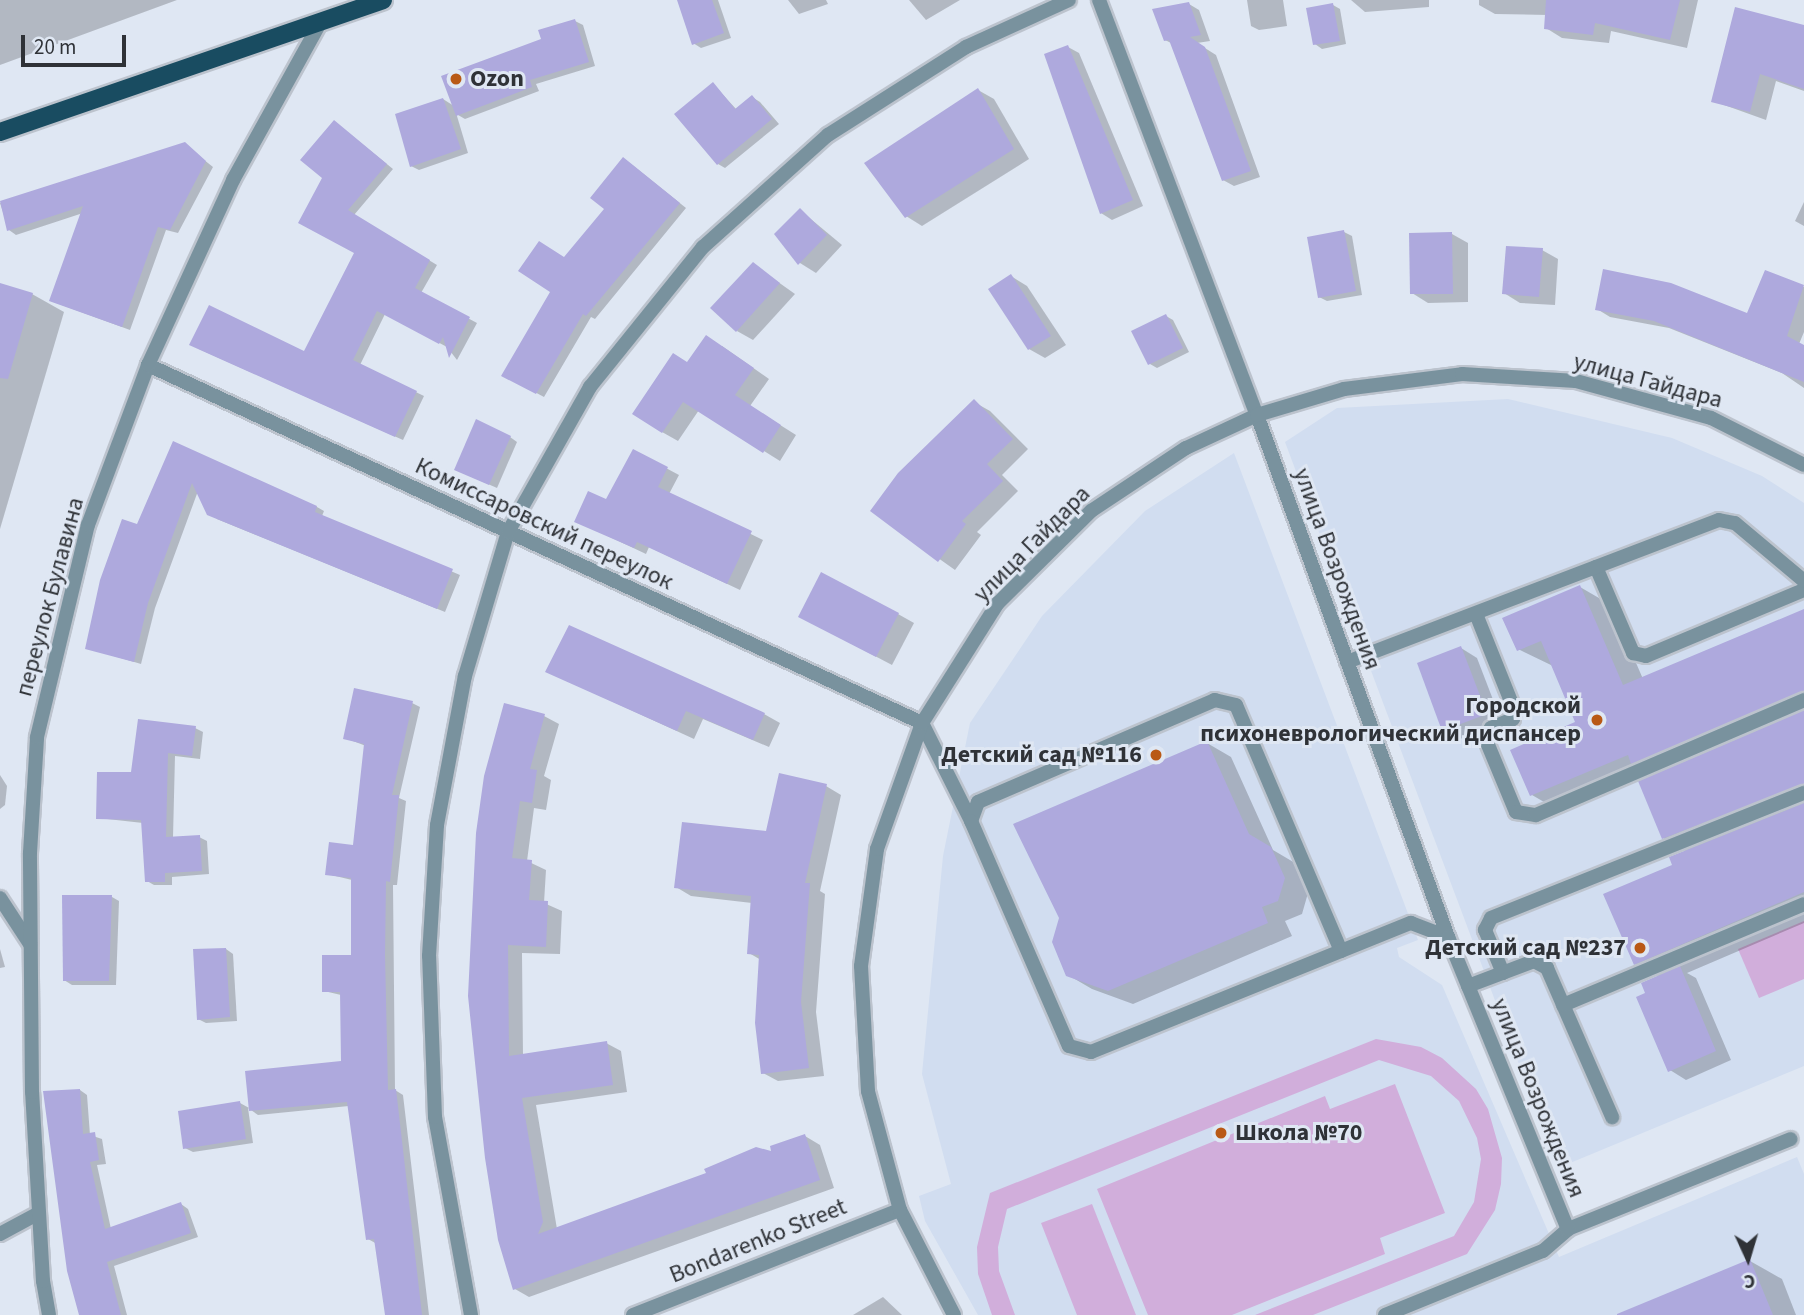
<!DOCTYPE html>
<html>
<head>
<meta charset="utf-8">
<style>
	body { margin:0 }
	#map { position:relative; width:1804px; height:1315px; overflow:hidden; background:#dfe7f3; font-family:"Source Sans 3",sans-serif }
	div>[style] { position:absolute }
	[style*='--x'] { left:calc(var(--x)*1px); top:calc(var(--y)*1px); width:calc(var(--w)*1px); rotate:calc(var(--a)*1deg) }
	.built>* { inset:0; background:#d1ddf0 }
	.green>* { inset:0; background:#d1aedb }
	.shadow>* { inset:0; background:#0003 }
	.building>* { inset:0; background:#aea9dd }
	.roads { filter:drop-shadow(2px 0 #bcc3cd) drop-shadow(-2px 0 #bcc3cd) drop-shadow(0 2px #bcc3cd) drop-shadow(0 -2px #bcc3cd) }
	.service>* { height:14px; margin:-7px; padding:0 7px; transform-origin:7px; border-radius:7px; background:#79929e }
	.minor>* { height:14px; margin:-7px; padding:0 7px; transform-origin:7px; border-radius:7px; background:#79929e }
	.primary>* { height:18px; margin:-9px; padding:0 9px; transform-origin:9px; border-radius:9px; background:#194c61 }
	.dots>* { width:19px; height:19px; translate:-50% -50%; box-sizing:border-box; border:4px solid #dfe7f3; border-radius:50% }
	span { translate:-50% -50%; white-space:nowrap; text-align:center; line-height:1.15; -webkit-text-stroke:6px #dfe7f3; paint-order:stroke }
	.poi-label { font-size:24px; color:#2f3237; font-weight:700 }
	.left { translate:0 -50%; text-align:left }
	.right { translate:-100% -50%; text-align:right }
	.street-label { font-size:24px; color:#2f3237 }
	.north { position:absolute; left:1713px; top:1224px; width:70px; height:70px; -webkit-text-stroke:5px #dfe7f3; paint-order:stroke; rotate:176deg; font-size:19px; font-weight:700; line-height:28px; text-align:center; color:#2f3237 }
	.north::after { content:''; display:block; margin:auto; width:24px; height:32px; background:#2f3237; clip-path:polygon(50% 0,100% 100%,50% 72%,0 100%) }
	.scale { position:absolute; left:21px; top:35px; width:105px; height:32px; box-sizing:border-box; border:4px solid #2f3237; border-top:0; padding-left:9px; font-size:21px; line-height:24px; white-space:nowrap; color:#2f3237; -webkit-text-stroke:5px #dfe7f3; paint-order:stroke }
</style>
</head>
<body>
<div id="map">
	<div class="built">
		<i style="clip-path:polygon(1508px 399px,1672px 438px,1762px 476px,1804px 503px,1804px 1066px,1558px 1168px,1285px 442px,1337px 408px)"></i>
		<i style="clip-path:polygon(1234px 453px,1418px 940px,1397px 948px,1399px 957px,1442px 985px,1559px 1257px,1797px 1157px,1804px 1174px,1804px 1315px,978px 1315px,925px 1221px,919px 1196px,951px 1184px,922px 1074px,943px 856px,970px 723px,1042px 616px,1145px 511px)"></i>
	</div>
	<div class="green">
		<i style="clip-path:polygon(1804px 921px,1804px 979px,1759px 998px,1738px 949px)"></i>
		<i style="clip-path:polygon(1376px 1039px,1421px 1047px,1442px 1058px,1476px 1089px,1488px 1109px,1502px 1158px,1501px 1184px,1495px 1210px,1467px 1254px,1313px 1315px,1255px 1315px,1454px 1236px,1474px 1202px,1481px 1159px,1477px 1138px,1459px 1101px,1431px 1076px,1379px 1060px,1007px 1209px,998px 1247px,999px 1271px,1015px 1315px,992px 1315px,978px 1274px,977px 1247px,990px 1193px)"></i>
		<i style="clip-path:polygon(1395px 1084px,1445px 1213px,1380px 1238px,1385px 1254px,1232px 1315px,1148px 1315px,1097px 1189px,1325px 1096px,1330px 1109px)"></i>
		<i style="clip-path:polygon(1092px 1204px,1136px 1315px,1077px 1315px,1041px 1223px)"></i>
	</div>
	<div class="shadow">
		<i style="clip-path:polygon(0 0,177px 0,0 65px)"></i>
		<i style="clip-path:polygon(678px 0,718px 0,731px 38px,701px 48px,693px 43px)"></i>
		<i style="clip-path:polygon(788px 0,826px 0,828px 4px,799px 14px)"></i>
		<i style="clip-path:polygon(909px 0,960px 0,926px 20px)"></i>
		<i style="clip-path:polygon(1247px 0,1283px 0,1287px 26px,1259px 30px,1251px 26px)"></i>
		<i style="clip-path:polygon(1351px 0,1429px 0,1429px 7px,1365px 12px)"></i>
		<i style="clip-path:polygon(1479px 0,1698px 0,1687px 48px,1611px 31px,1609px 43px,1562px 38px,1546px 28px,1548px 15px,1495px 14px,1479px 5px)"></i>
		<i style="clip-path:polygon(1189px 4px,1199px 10px,1210px 41px,1197px 43px,1216px 55px,1260px 177px,1234px 186px,1223px 180px,1173px 44px,1165px 40px)"></i>
		<i style="clip-path:polygon(1333px 5px,1340px 9px,1346px 44px,1322px 49px,1315px 44px)"></i>
		<i style="clip-path:polygon(575px 21px,583px 25px,595px 66px,536px 84px,539px 91px,465px 119px,458px 115px,543px 40px)"></i>
		<i style="clip-path:polygon(1804px 32px,1804px 91px,1776px 81px,1766px 120px,1713px 101px)"></i>
		<i style="clip-path:polygon(1068px 47px,1079px 53px,1143px 206px,1112px 220px,1101px 213px)"></i>
		<i style="clip-path:polygon(713px 84px,737px 110px,752px 97px,760px 102px,779px 124px,725px 168px,718px 164px)"></i>
		<i style="clip-path:polygon(978px 90px,994px 99px,1029px 159px,922px 226px,906px 216px)"></i>
		<i style="clip-path:polygon(443px 99px,454px 106px,468px 153px,419px 170px,411px 166px)"></i>
		<i style="clip-path:polygon(335px 122px,393px 169px,354px 215px,437px 265px,421px 293px,477px 323px,457px 360px,447px 347px,385px 314px,360px 365px,424px 396px,403px 440px,199px 349px,305px 353px,356px 253px,324px 178px)"></i>
		<i style="clip-path:polygon(184px 144px,213px 167px,178px 233px,166px 230px,130px 330px,51px 301px,83px 213px,16px 235px,9px 230px,0 203px)"></i>
		<i style="clip-path:polygon(631px 164px,686px 208px,595px 319px,591px 317px,544px 397px,503px 375px,552px 292px,564px 259px,607px 209px)"></i>
		<i style="clip-path:polygon(1804px 202px,1804px 226px,1795px 221px)"></i>
		<i style="clip-path:polygon(800px 210px,842px 245px,816px 273px,800px 263px)"></i>
		<i style="clip-path:polygon(1344px 232px,1352px 236px,1362px 295px,1327px 301px,1319px 297px)"></i>
		<i style="clip-path:polygon(1452px 234px,1468px 243px,1468px 302px,1428px 303px,1412px 293px)"></i>
		<i style="clip-path:polygon(1542px 250px,1558px 259px,1555px 305px,1520px 303px,1504px 293px)"></i>
		<i style="clip-path:polygon(753px 264px,795px 294px,753px 340px,737px 331px)"></i>
		<i style="clip-path:polygon(1766px 272px,1804px 287px,1804px 332px,1799px 344px,1804px 347px,1804px 388px,1782px 373px,1669px 328px,1610px 317px,1597px 309px,1747px 315px)"></i>
		<i style="clip-path:polygon(1011px 276px,1027px 286px,1066px 345px,1045px 358px,1029px 349px)"></i>
		<i style="clip-path:polygon(0 285px,32px 294px,64px 312px,0 529px)"></i>
		<i style="clip-path:polygon(1166px 316px,1173px 320px,1189px 352px,1157px 368px,1150px 364px)"></i>
		<i style="clip-path:polygon(722px 346px,769px 379px,750px 406px,796px 435px,780px 461px,699px 410px,678px 441px,662px 432px,688px 364px)"></i>
		<i style="clip-path:polygon(974px 402px,990px 411px,1028px 449px,1002px 475px,1018px 491px,977px 532px,981px 535px,955px 570px,872px 511px)"></i>
		<i style="clip-path:polygon(510px 437px,517px 442px,497px 488px,463px 473px)"></i>
		<i style="clip-path:polygon(173px 443px,317px 507px,324px 511px,322px 516px,460px 575px,445px 612px,217px 519px,198px 491px,155px 608px,141px 664px,87px 648px)"></i>
		<i style="clip-path:polygon(634px 451px,679px 475px,669px 494px,763px 540px,740px 590px,649px 547px,646px 554px,576px 521px,607px 501px)"></i>
		<i style="clip-path:polygon(1580px 587px,1611px 605px,1643px 679px,1804px 611px,1804px 923px,1687px 973px,1696px 978px,1731px 1060px,1686px 1080px,1670px 1070px,1658px 977px,1635px 964px,1674px 866px,1687px 852px,1663px 838px,1640px 780px,1563px 813px,1532px 795px,1578px 723px,1553px 666px,1518px 649px)"></i>
		<i style="clip-path:polygon(898px 614px,914px 623px,892px 665px,816px 625px)"></i>
		<i style="clip-path:polygon(1461px 648px,1477px 658px,1502px 723px,1460px 739px,1444px 729px)"></i>
		<i style="clip-path:polygon(548px 672px,764px 714px,780px 723px,769px 747px,703px 719px,694px 739px)"></i>
		<i style="clip-path:polygon(412px 703px,420px 707px,399px 798px,406px 801px,397px 885px,393px 885px,395px 1090px,403px 1095px,429px 1315px,387px 1315px,377px 1244px,368px 1239px,349px 1106px,258px 1115px,248px 1108px,253px 1143px,193px 1152px,185px 1148px,240px 1103px,251px 1109px,342px 1063px,341px 995px,324px 991px,352px 957px,352px 880px,327px 874px,355px 847px,366px 746px,345px 738px)"></i>
		<i style="clip-path:polygon(544px 716px,559px 724px,544px 776px,551px 780px,546px 810px,534px 808px,527px 861px,546px 870px,544px 903px,562px 911px,560px 954px,522px 953px,523px 1056px,606px 1043px,621px 1051px,627px 1092px,536px 1105px,557px 1229px,773px 1154px,805px 1136px,820px 1145px,834px 1188px,529px 1297px,515px 1289px,500px 1240px,470px 996px,478px 833px)"></i>
		<i style="clip-path:polygon(195px 728px,203px 732px,200px 759px,175px 756px,173px 838px,199px 837px,207px 841px,209px 874px,172px 877px,172px 885px,154px 885px,147px 881px,143px 823px,98px 818px,133px 774px)"></i>
		<i style="clip-path:polygon(1207px 743px,1231px 757px,1273px 850px,1295px 863px,1308px 893px,1302px 914px,1285px 921px,1292px 936px,1133px 1004px,1092px 989px,1068px 975px)"></i>
		<i style="clip-path:polygon(0 775px,7px 786px,5px 805px,0 809px)"></i>
		<i style="clip-path:polygon(826px 786px,841px 795px,820px 891px,825px 894px,816px 1012px,824px 1076px,778px 1081px,763px 1073px,761px 960px,749px 953px,752px 903px,691px 896px,676px 887px,767px 833px)"></i>
		<i style="clip-path:polygon(63px 897px,112px 897px,119px 901px,116px 985px,72px 985px,64px 980px)"></i>
		<i style="clip-path:polygon(0 949px,5px 967px,0 968px)"></i>
		<i style="clip-path:polygon(226px 949px,233px 954px,237px 1021px,206px 1023px,198px 1019px)"></i>
		<i style="clip-path:polygon(80px 1090px,87px 1095px,90px 1135px,102px 1139px,106px 1164px,97px 1165px,111px 1229px,181px 1204px,188px 1209px,198px 1237px,114px 1266px,127px 1315px,80px 1315px)"></i>
		<i style="clip-path:polygon(1750px 1261px,1782px 1279px,1796px 1315px,1619px 1315px)"></i>
		<i style="clip-path:polygon(883px 1297px,902px 1315px,853px 1315px)"></i>
	</div>
	<div class="building">
		<i style="clip-path:polygon(677px 0,712px 0,724px 33px,692px 45px)"></i>
		<i style="clip-path:polygon(1546px 0,1680px 0,1670px 40px,1595px 23px,1593px 35px,1544px 29px)"></i>
		<i style="clip-path:polygon(1189px 2px,1201px 35px,1190px 37px,1205px 47px,1251px 171px,1222px 181px,1169px 40px,1164px 41px,1152px 9px)"></i>
		<i style="clip-path:polygon(1333px 3px,1340px 41px,1313px 45px,1306px 8px)"></i>
		<i style="clip-path:polygon(1735px 7px,1804px 25px,1804px 89px,1760px 74px,1750px 112px,1711px 102px)"></i>
		<i style="clip-path:polygon(575px 19px,589px 62px,530px 80px,532px 87px,456px 116px,441px 76px,541px 39px,538px 30px)"></i>
		<i style="clip-path:polygon(1068px 45px,1133px 200px,1100px 214px,1044px 54px)"></i>
		<i style="clip-path:polygon(713px 82px,735px 109px,752px 95px,772px 119px,717px 165px,674px 114px)"></i>
		<i style="clip-path:polygon(978px 88px,1014px 149px,905px 218px,864px 163px)"></i>
		<i style="clip-path:polygon(443px 98px,461px 149px,410px 167px,395px 114px)"></i>
		<i style="clip-path:polygon(334px 120px,387px 164px,348px 210px,430px 260px,415px 288px,470px 317px,449px 358px,443px 337px,439px 344px,377px 311px,353px 360px,417px 391px,395px 437px,189px 345px,209px 305px,304px 351px,354px 253px,298px 223px,322px 178px,300px 160px)"></i>
		<i style="clip-path:polygon(185px 142px,206px 161px,170px 230px,158px 227px,122px 327px,49px 301px,83px 206px,7px 231px,0 201px)"></i>
		<i style="clip-path:polygon(623px 157px,680px 203px,586px 316px,583px 314px,536px 394px,501px 376px,550px 292px,518px 271px,539px 241px,564px 257px,604px 209px,590px 198px)"></i>
		<i style="clip-path:polygon(800px 208px,827px 235px,798px 265px,774px 234px)"></i>
		<i style="clip-path:polygon(1344px 230px,1356px 291px,1318px 298px,1307px 237px)"></i>
		<i style="clip-path:polygon(1452px 232px,1453px 294px,1410px 294px,1409px 233px)"></i>
		<i style="clip-path:polygon(1506px 246px,1543px 248px,1539px 297px,1502px 294px)"></i>
		<i style="clip-path:polygon(753px 262px,780px 283px,736px 332px,710px 308px)"></i>
		<i style="clip-path:polygon(1603px 269px,1671px 283px,1747px 313px,1765px 270px,1804px 285px,1787px 336px,1804px 345px,1804px 382px,1654px 321px,1595px 310px)"></i>
		<i style="clip-path:polygon(1011px 274px,1051px 336px,1028px 350px,988px 289px)"></i>
		<i style="clip-path:polygon(0 283px,33px 293px,8px 379px,0 378px)"></i>
		<i style="clip-path:polygon(1166px 314px,1183px 348px,1148px 365px,1131px 331px)"></i>
		<i style="clip-path:polygon(706px 335px,754px 368px,735px 395px,781px 425px,763px 453px,683px 402px,662px 433px,632px 414px,673px 353px,687px 362px)"></i>
		<i style="clip-path:polygon(974px 399px,1013px 439px,987px 464px,1003px 481px,962px 521px,966px 524px,938px 562px,870px 511px,898px 473px)"></i>
		<i style="clip-path:polygon(476px 419px,511px 436px,489px 485px,454px 470px)"></i>
		<i style="clip-path:polygon(173px 441px,317px 506px,315px 512px,453px 569px,437px 609px,207px 515px,192px 483px,148px 603px,134px 662px,85px 649px,100px 580px,122px 519px,137px 524px)"></i>
		<i style="clip-path:polygon(633px 449px,668px 467px,658px 487px,752px 531px,727px 584px,637px 542px,634px 548px,574px 522px,588px 491px,606px 499px)"></i>
		<i style="clip-path:polygon(821px 572px,899px 613px,876px 657px,798px 617px)"></i>
		<i style="clip-path:polygon(1580px 585px,1623px 685px,1804px 609px,1804px 691px,1631px 764px,1628px 755px,1530px 796px,1510px 750px,1575px 722px,1541px 641px,1517px 651px,1502px 618px)"></i>
		<i style="clip-path:polygon(569px 625px,765px 713px,753px 740px,686px 711px,677px 731px,545px 672px)"></i>
		<i style="clip-path:polygon(1461px 646px,1487px 714px,1442px 731px,1417px 663px)"></i>
		<i style="clip-path:polygon(354px 688px,413px 701px,392px 795px,399px 795px,390px 882px,386px 881px,385px 955px,388px 1090px,396px 1089px,422px 1315px,385px 1315px,374px 1239px,366px 1240px,347px 1102px,249px 1111px,245px 1071px,341px 1061px,340px 992px,322px 992px,322px 955px,351px 955px,351px 878px,325px 875px,329px 842px,353px 845px,364px 744px,343px 739px)"></i>
		<i style="clip-path:polygon(504px 703px,545px 714px,530px 769px,537px 770px,532px 803px,520px 801px,512px 858px,532px 860px,529px 900px,548px 901px,546px 947px,508px 945px,509px 1056px,607px 1041px,613px 1085px,522px 1098px,543px 1222px,538px 1234px,706px 1173px,704px 1169px,756px 1147px,771px 1151px,770px 1146px,805px 1134px,820px 1180px,513px 1290px,498px 1240px,485px 1158px,468px 996px,476px 833px,484px 776px)"></i>
		<i style="clip-path:polygon(1804px 710px,1804px 784px,1662px 839px,1638px 781px)"></i>
		<i style="clip-path:polygon(138px 719px,196px 726px,192px 756px,168px 753px,166px 837px,200px 835px,202px 871px,165px 873px,165px 882px,145px 882px,141px 820px,96px 819px,97px 772px,131px 772px)"></i>
		<i style="clip-path:polygon(1207px 741px,1249px 834px,1271px 847px,1285px 878px,1278px 901px,1262px 907px,1268px 923px,1108px 991px,1066px 976px,1052px 942px,1059px 918px,1013px 824px)"></i>
		<i style="clip-path:polygon(779px 773px,827px 784px,805px 883px,810px 883px,801px 1002px,809px 1068px,761px 1074px,755px 1023px,759px 955px,747px 954px,751px 896px,674px 888px,682px 822px,766px 831px)"></i>
		<i style="clip-path:polygon(1804px 803px,1804px 892px,1634px 965px,1603px 894px,1672px 865px,1669px 857px)"></i>
		<i style="clip-path:polygon(62px 895px,112px 895px,109px 981px,63px 981px)"></i>
		<i style="clip-path:polygon(226px 948px,230px 1017px,197px 1020px,193px 949px)"></i>
		<i style="clip-path:polygon(1680px 966px,1716px 1051px,1668px 1072px,1636px 997px,1645px 993px,1641px 983px)"></i>
		<i style="clip-path:polygon(80px 1089px,83px 1134px,95px 1132px,99px 1160px,90px 1162px,105px 1229px,181px 1202px,191px 1233px,107px 1262px,121px 1315px,79px 1315px,67px 1271px,43px 1091px)"></i>
		<i style="clip-path:polygon(240px 1101px,246px 1139px,183px 1149px,178px 1111px)"></i>
		<i style="clip-path:polygon(1750px 1259px,1773px 1315px,1617px 1315px,1617px 1314px)"></i>
	</div>
	<div class="roads">
		<div class="service">
			<i style="--x:1596;--y:567;--w:94;--a:66.7"></i>
			<i style="--x:1633;--y:653;--w:13;--a:13"></i>
			<i style="--x:1646;--y:656;--w:171;--a:-22.7"></i>
			<i style="--x:1476;--y:614;--w:102;--a:68.2"></i>
			<i style="--x:1514;--y:709;--w:10;--a:96"></i>
			<i style="--x:1513;--y:719;--w:24;--a:158"></i>
			<i style="--x:1491;--y:728;--w:13;--a:113"></i>
			<i style="--x:1486;--y:740;--w:78;--a:67.4"></i>
			<i style="--x:1516;--y:812;--w:20;--a:9"></i>
			<i style="--x:1536;--y:815;--w:292;--a:-23.2"></i>
			<i style="--x:1347;--y:662;--w:398;--a:-20.9"></i>
			<i style="--x:1719;--y:520;--w:16;--a:11"></i>
			<i style="--x:1735;--y:523;--w:90;--a:40"></i>
			<i style="--x:922;--y:723;--w:110;--a:63.4"></i>
			<i style="--x:1341;--y:951;--w:267;--a:-113.1"></i>
			<i style="--x:1236;--y:705;--w:22;--a:-167"></i>
			<i style="--x:1215;--y:700;--w:258;--a:156.7"></i>
			<i style="--x:978;--y:802;--w:20;--a:110"></i>
			<i style="--x:971;--y:821;--w:245;--a:66.5"></i>
			<i style="--x:1069;--y:1046;--w:23;--a:15"></i>
			<i style="--x:1091;--y:1052;--w:345;--a:-22"></i>
			<i style="--x:1411;--y:923;--w:40;--a:21"></i>
			<i style="--x:1503;--y:973;--w:47;--a:-112.7"></i>
			<i style="--x:1485;--y:930;--w:13;--a:-63"></i>
			<i style="--x:1491;--y:918;--w:337;--a:-21.8"></i>
			<i style="--x:1468;--y:986;--w:71;--a:-20.7"></i>
			<i style="--x:1534;--y:961;--w:15;--a:28"></i>
			<i style="--x:1547;--y:968;--w:163;--a:66.4"></i>
			<i style="--x:1563;--y:1005;--w:261;--a:-22.7"></i>
			<i style="--x:1385;--y:1315;--w:170;--a:-22.1"></i>
			<i style="--x:1543;--y:1251;--w:33;--a:-41"></i>
			<i style="--x:1568;--y:1229;--w:240;--a:-22"></i>
		</div>
		<div class="minor">
			<i style="--x:1099;--y:0;--w:444;--a:69.2"></i>
			<i style="--x:1257;--y:415;--w:556;--a:69.9"></i>
			<i style="--x:1448;--y:937;--w:316;--a:67.7"></i>
			<i style="--x:148;--y:365;--w:853;--a:24.82"></i>
			<i style="--x:0;--y:898;--w:55;--a:56.9"></i>
			<i style="--x:0;--y:1234;--w:44;--a:-28.3"></i>
			<i style="--x:49;--y:1315;--w:35;--a:-100"></i>
			<i style="--x:43;--y:1281;--w:189;--a:-93.3"></i>
			<i style="--x:32;--y:1092;--w:239;--a:-90.5"></i>
			<i style="--x:30;--y:853;--w:116;--a:-86.5"></i>
			<i style="--x:37;--y:737;--w:218;--a:-76.5"></i>
			<i style="--x:88;--y:525;--w:171;--a:-69.4"></i>
			<i style="--x:148;--y:365;--w:204;--a:-65.3"></i>
			<i style="--x:233;--y:180;--w:179;--a:-61"></i>
			<i style="--x:471;--y:1315;--w:201;--a:-100.3"></i>
			<i style="--x:435;--y:1117;--w:161;--a:-92.1"></i>
			<i style="--x:429;--y:956;--w:131;--a:-86.5"></i>
			<i style="--x:437;--y:825;--w:152;--a:-79.4"></i>
			<i style="--x:465;--y:676;--w:150;--a:-73.4"></i>
			<i style="--x:508;--y:532;--w:167;--a:-60.5"></i>
			<i style="--x:590;--y:387;--w:180;--a:-51.1"></i>
			<i style="--x:703;--y:247;--w:168;--a:-41.9"></i>
			<i style="--x:828;--y:135;--w:164;--a:-32.5"></i>
			<i style="--x:966;--y:47;--w:113;--a:-24.5"></i>
			<i style="--x:633;--y:1315;--w:287;--a:-21.5"></i>
			<i style="--x:954;--y:1315;--w:118;--a:-117.2"></i>
			<i style="--x:900;--y:1210;--w:123;--a:-105.1"></i>
			<i style="--x:868;--y:1091;--w:125;--a:-93.2"></i>
			<i style="--x:861;--y:966;--w:118;--a:-82.2"></i>
			<i style="--x:877;--y:849;--w:134;--a:-70.3"></i>
			<i style="--x:922;--y:723;--w:142;--a:-57.7"></i>
			<i style="--x:998;--y:603;--w:131;--a:-44.7"></i>
			<i style="--x:1091;--y:511;--w:114;--a:-33.6"></i>
			<i style="--x:1186;--y:448;--w:78;--a:-24.9"></i>
			<i style="--x:1257;--y:415;--w:91;--a:-16.6"></i>
			<i style="--x:1344;--y:389;--w:119;--a:-7.2"></i>
			<i style="--x:1462;--y:374;--w:114;--a:3.5"></i>
			<i style="--x:1576;--y:381;--w:140;--a:15.3"></i>
			<i style="--x:1711;--y:418;--w:104;--a:26.8"></i>
		</div>
		<div class="primary">
			<i style="--x:0;--y:132;--w:405;--a:-19"></i>
		</div>
	</div>
	<div class="dots">
		<i style="left:456px;top:79px;background:#b95915"></i>
		<i style="left:1597px;top:720px;background:#b95915"></i>
		<i style="left:1156px;top:755px;background:#b95915"></i>
		<i style="left:1640px;top:948px;background:#b95915"></i>
		<i style="left:1221px;top:1133px;background:#b95915"></i>
	</div>
	<div class="poi-label">
		<span class="left" style="left:470px;top:79px">Ozon</span>
		<span class="right" style="left:1581px;top:720px">Городской<br>психоневрологический диспансер</span>
		<span class="right" style="left:1142px;top:755px">Детский сад №116</span>
		<span class="right" style="left:1626px;top:948px">Детский сад №237</span>
		<span class="left" style="left:1235px;top:1133px">Школа №70</span>
	</div>
	<div class="street-label">
		<span style="left:1648px;top:381px;rotate:15deg">улица Гайдара</span>
		<span style="left:544px;top:524px;rotate:25deg">Комиссаровский переулок</span>
		<span style="left:1032px;top:544px;rotate:-45deg">улица Гайдара</span>
		<span style="left:1337px;top:569px;rotate:70deg">улица Возрождения</span>
		<span style="left:50px;top:597px;rotate:-75deg">переулок Булавина</span>
		<span style="left:1538px;top:1098px;rotate:68deg">улица Возрождения</span>
		<span style="left:758px;top:1241px;rotate:-22deg">Bondarenko Street</span>
	</div>
	<div class="north">С</div>
	<div class="scale">20 m</div>
</div>
</body>
</html>
